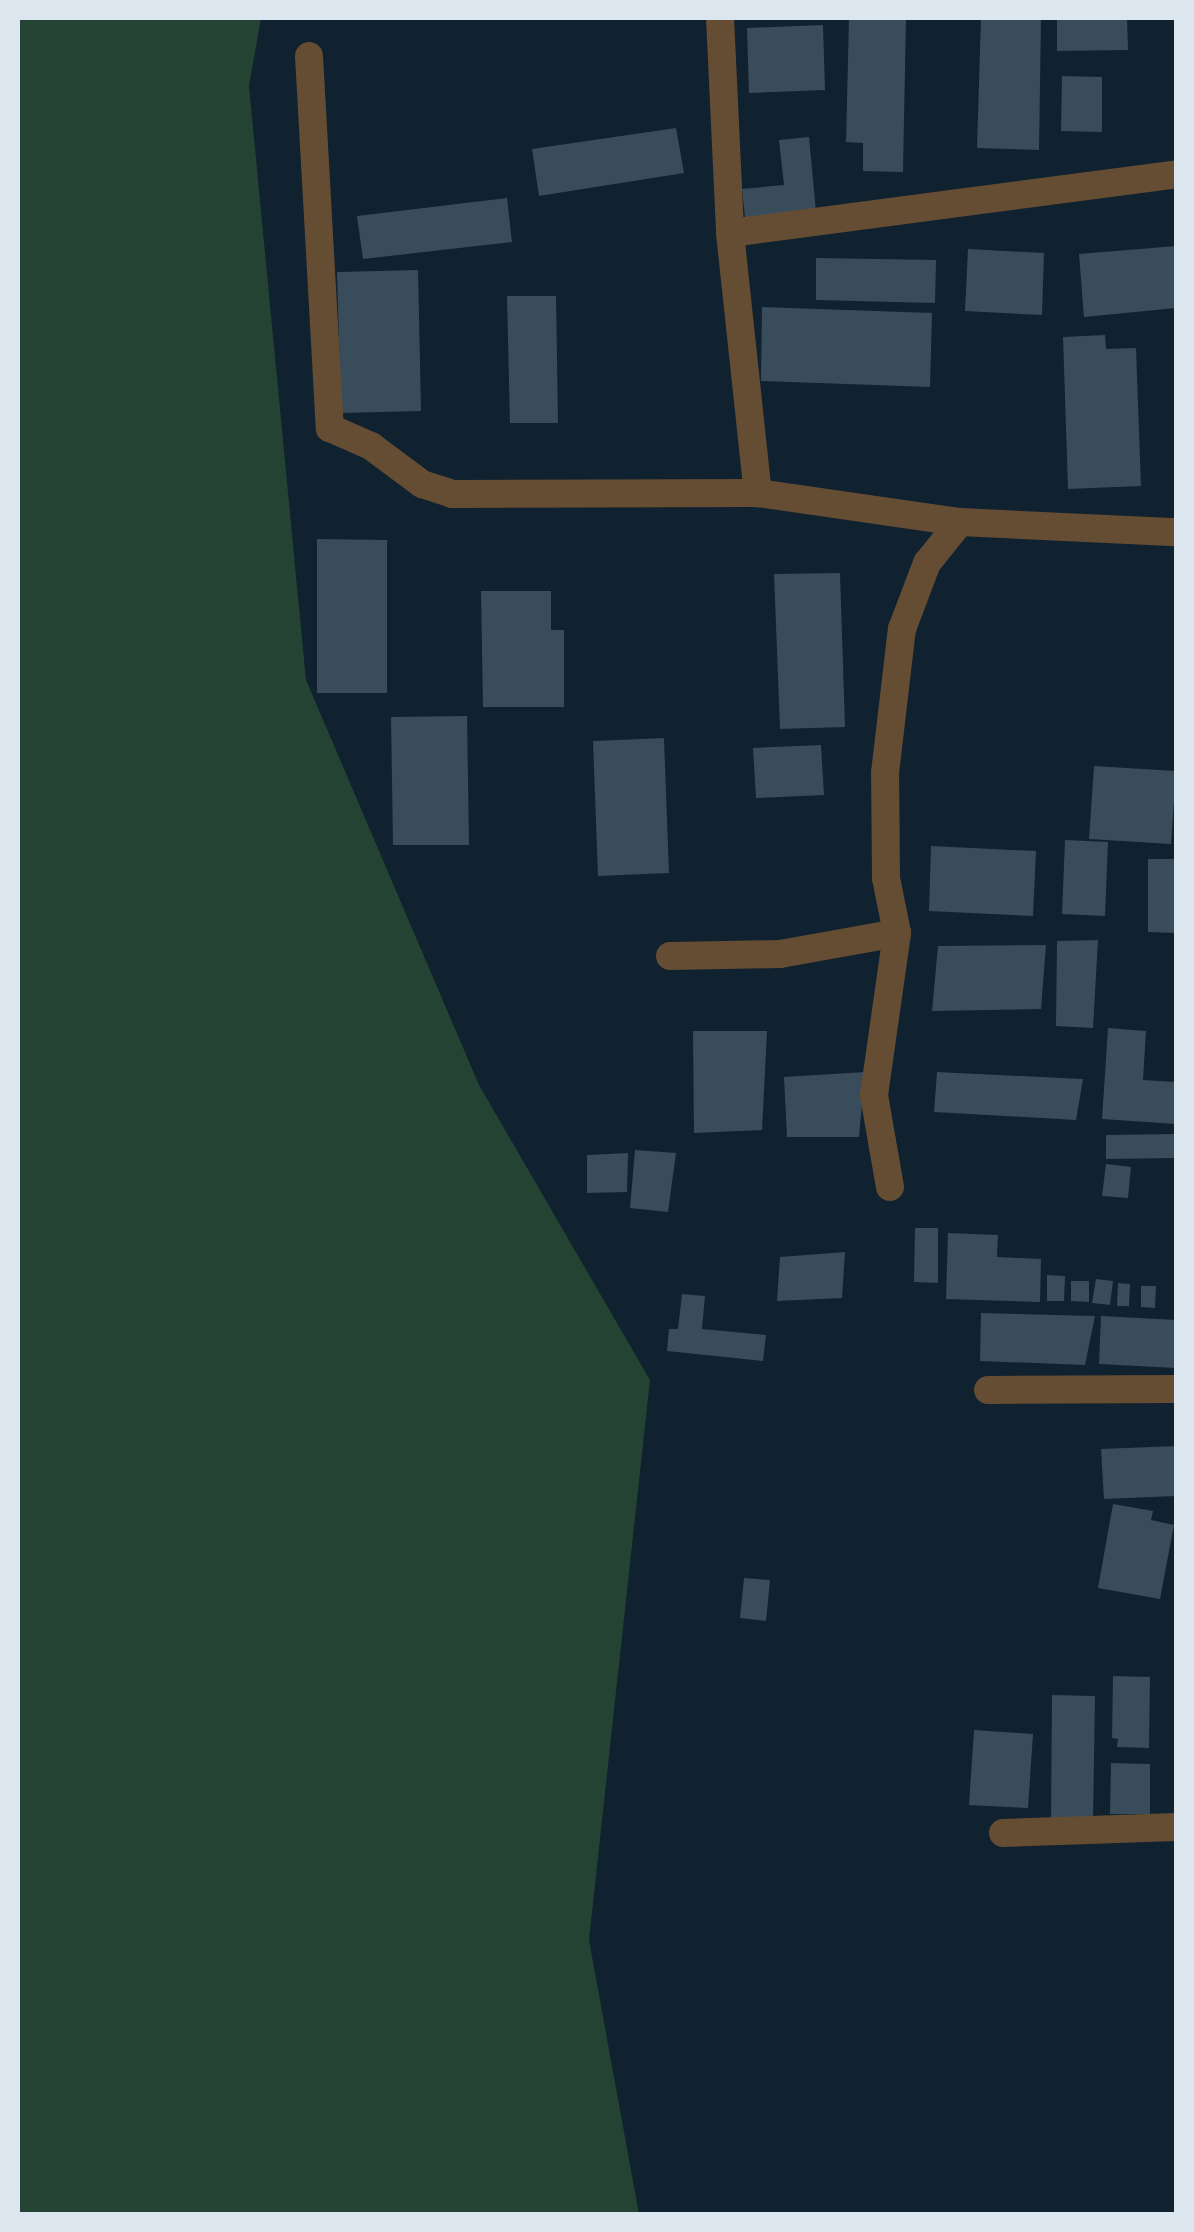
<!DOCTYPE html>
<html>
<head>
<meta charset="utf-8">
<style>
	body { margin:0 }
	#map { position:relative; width:1194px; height:2232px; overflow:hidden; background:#10212f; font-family:Quicksand,sans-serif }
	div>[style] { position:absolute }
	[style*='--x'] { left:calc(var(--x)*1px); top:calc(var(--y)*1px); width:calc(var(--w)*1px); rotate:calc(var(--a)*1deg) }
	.green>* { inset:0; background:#244332 }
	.building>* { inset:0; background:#394c5c }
	.minor>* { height:28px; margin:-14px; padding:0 14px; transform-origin:14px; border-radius:14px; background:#654d34 }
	span { translate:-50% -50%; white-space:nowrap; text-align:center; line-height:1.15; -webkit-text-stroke:8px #040a10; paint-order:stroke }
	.frame { position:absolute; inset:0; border:20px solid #dbe6ef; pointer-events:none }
</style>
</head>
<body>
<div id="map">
	<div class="green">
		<i style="clip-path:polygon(18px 18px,261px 18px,249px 86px,306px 680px,479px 1085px,650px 1380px,589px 1940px,639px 2214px,18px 2214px)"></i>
	</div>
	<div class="building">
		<i style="clip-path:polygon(849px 18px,906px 18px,903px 172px,863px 171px,863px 143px,846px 142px)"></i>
		<i style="clip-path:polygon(981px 18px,1041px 18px,1039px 150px,977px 148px)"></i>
		<i style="clip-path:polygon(1057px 18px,1127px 18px,1128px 50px,1057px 51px)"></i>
		<i style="clip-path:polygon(823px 25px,825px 90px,749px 93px,747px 28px)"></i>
		<i style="clip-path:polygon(1062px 76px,1102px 77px,1102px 132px,1061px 131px)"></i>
		<i style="clip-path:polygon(676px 128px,684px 173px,539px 196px,532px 149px)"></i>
		<i style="clip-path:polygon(809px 137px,816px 212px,745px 218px,742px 189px,784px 185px,779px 140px)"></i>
		<i style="clip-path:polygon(507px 198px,512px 242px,363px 259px,357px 216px)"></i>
		<i style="clip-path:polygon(1176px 246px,1176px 308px,1084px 317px,1079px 254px)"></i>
		<i style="clip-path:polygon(968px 249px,1044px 253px,1042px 315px,965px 311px)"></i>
		<i style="clip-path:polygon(816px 258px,936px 260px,935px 303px,816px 300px)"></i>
		<i style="clip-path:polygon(418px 270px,421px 411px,341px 413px,337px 272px)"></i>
		<i style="clip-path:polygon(507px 296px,556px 296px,558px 423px,510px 423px)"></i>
		<i style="clip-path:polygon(762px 307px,932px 313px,930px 387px,761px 381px)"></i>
		<i style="clip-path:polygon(1105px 335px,1106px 349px,1136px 348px,1141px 486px,1068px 489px,1063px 337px)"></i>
		<i style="clip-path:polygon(317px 539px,387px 540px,387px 693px,317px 693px)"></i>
		<i style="clip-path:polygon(840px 573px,845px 727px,780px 729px,774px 574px)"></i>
		<i style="clip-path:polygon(481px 591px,551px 591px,551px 630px,564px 630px,564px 707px,483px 707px)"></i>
		<i style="clip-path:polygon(467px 716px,469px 845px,393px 845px,391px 717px)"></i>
		<i style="clip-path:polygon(664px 738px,669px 873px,598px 876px,593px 741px)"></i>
		<i style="clip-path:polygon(821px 745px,824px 795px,756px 798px,753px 748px)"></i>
		<i style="clip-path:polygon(1094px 766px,1176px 771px,1171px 844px,1089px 839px)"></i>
		<i style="clip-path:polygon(1065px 840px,1108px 842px,1105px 916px,1062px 914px)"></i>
		<i style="clip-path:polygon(931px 846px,1036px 851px,1033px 916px,929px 911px)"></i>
		<i style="clip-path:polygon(1148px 859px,1176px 859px,1176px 933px,1148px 932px)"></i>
		<i style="clip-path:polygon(1098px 940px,1093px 1028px,1056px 1026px,1057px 941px)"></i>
		<i style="clip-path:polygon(1046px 945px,1041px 1009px,932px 1011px,938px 946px)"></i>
		<i style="clip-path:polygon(1108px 1028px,1146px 1031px,1143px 1080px,1176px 1082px,1176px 1124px,1102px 1119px)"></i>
		<i style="clip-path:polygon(693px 1031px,767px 1031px,762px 1130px,694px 1133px)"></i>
		<i style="clip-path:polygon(865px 1072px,859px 1137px,787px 1137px,784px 1077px)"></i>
		<i style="clip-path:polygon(937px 1072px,1083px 1079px,1076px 1120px,934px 1112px)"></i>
		<i style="clip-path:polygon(1176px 1134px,1176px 1158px,1106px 1159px,1106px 1135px)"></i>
		<i style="clip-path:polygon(635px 1150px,676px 1153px,668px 1212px,630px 1208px)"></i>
		<i style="clip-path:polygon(628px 1153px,627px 1192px,587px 1193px,587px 1155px)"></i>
		<i style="clip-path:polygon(1106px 1164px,1131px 1167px,1128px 1198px,1102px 1196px)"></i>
		<i style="clip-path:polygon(915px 1228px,938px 1228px,938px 1283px,914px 1282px)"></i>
		<i style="clip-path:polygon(948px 1233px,998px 1235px,997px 1257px,1041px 1259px,1040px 1302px,946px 1299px)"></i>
		<i style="clip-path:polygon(845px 1252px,842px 1298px,777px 1301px,780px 1257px)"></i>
		<i style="clip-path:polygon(1047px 1275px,1065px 1276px,1064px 1301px,1047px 1301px)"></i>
		<i style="clip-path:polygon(1096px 1279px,1113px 1281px,1110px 1305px,1092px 1303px)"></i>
		<i style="clip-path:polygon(1071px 1281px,1089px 1281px,1089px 1302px,1071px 1301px)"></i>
		<i style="clip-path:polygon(1118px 1283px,1130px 1284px,1129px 1306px,1117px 1306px)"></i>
		<i style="clip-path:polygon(1141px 1286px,1156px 1286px,1155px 1308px,1141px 1307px)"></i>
		<i style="clip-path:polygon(682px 1294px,705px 1296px,702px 1329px,766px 1335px,763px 1361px,667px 1351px,669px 1329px,678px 1329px)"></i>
		<i style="clip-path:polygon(981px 1313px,1095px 1316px,1085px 1365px,980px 1361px)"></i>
		<i style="clip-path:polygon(1101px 1316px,1176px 1320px,1176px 1368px,1099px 1364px)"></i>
		<i style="clip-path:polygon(1176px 1446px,1176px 1496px,1104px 1499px,1101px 1449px)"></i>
		<i style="clip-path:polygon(1113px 1504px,1153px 1511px,1151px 1520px,1174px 1525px,1160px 1599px,1098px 1588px)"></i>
		<i style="clip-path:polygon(744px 1578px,770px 1580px,766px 1621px,740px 1618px)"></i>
		<i style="clip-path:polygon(1113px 1676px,1150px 1677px,1149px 1748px,1117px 1747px,1118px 1739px,1112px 1738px)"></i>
		<i style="clip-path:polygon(1052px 1695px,1095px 1696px,1093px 1820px,1051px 1821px)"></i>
		<i style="clip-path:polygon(974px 1730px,1033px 1734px,1028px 1808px,969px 1805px)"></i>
		<i style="clip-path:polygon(1111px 1763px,1150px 1764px,1150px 1814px,1110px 1814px)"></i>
	</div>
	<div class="minor">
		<i style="--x:720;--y:18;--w:215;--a:87.3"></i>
		<i style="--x:730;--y:233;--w:262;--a:83.9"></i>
		<i style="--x:309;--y:56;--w:373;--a:86.8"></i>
		<i style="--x:330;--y:428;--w:45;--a:23.7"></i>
		<i style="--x:371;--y:446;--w:64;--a:36.7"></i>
		<i style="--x:422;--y:484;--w:32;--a:18"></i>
		<i style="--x:452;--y:494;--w:306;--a:-0.2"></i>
		<i style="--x:758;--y:493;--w:204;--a:8.2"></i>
		<i style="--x:960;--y:522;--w:216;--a:2.7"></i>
		<i style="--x:730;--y:233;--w:450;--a:-7.5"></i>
		<i style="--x:670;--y:956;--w:110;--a:-1"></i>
		<i style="--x:780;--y:954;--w:119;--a:-10.2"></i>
		<i style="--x:890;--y:1187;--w:93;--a:-99.9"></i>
		<i style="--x:874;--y:1095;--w:164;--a:-81.9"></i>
		<i style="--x:897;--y:933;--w:56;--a:-101.3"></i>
		<i style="--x:886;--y:878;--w:105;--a:-90.5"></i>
		<i style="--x:885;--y:773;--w:145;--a:-83.3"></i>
		<i style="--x:902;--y:629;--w:71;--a:-69.3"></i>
		<i style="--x:927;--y:563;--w:53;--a:-51.2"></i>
		<i style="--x:988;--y:1390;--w:188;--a:-0.3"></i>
		<i style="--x:1003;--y:1833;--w:173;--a:-2"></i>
	</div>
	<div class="frame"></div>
</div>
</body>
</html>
